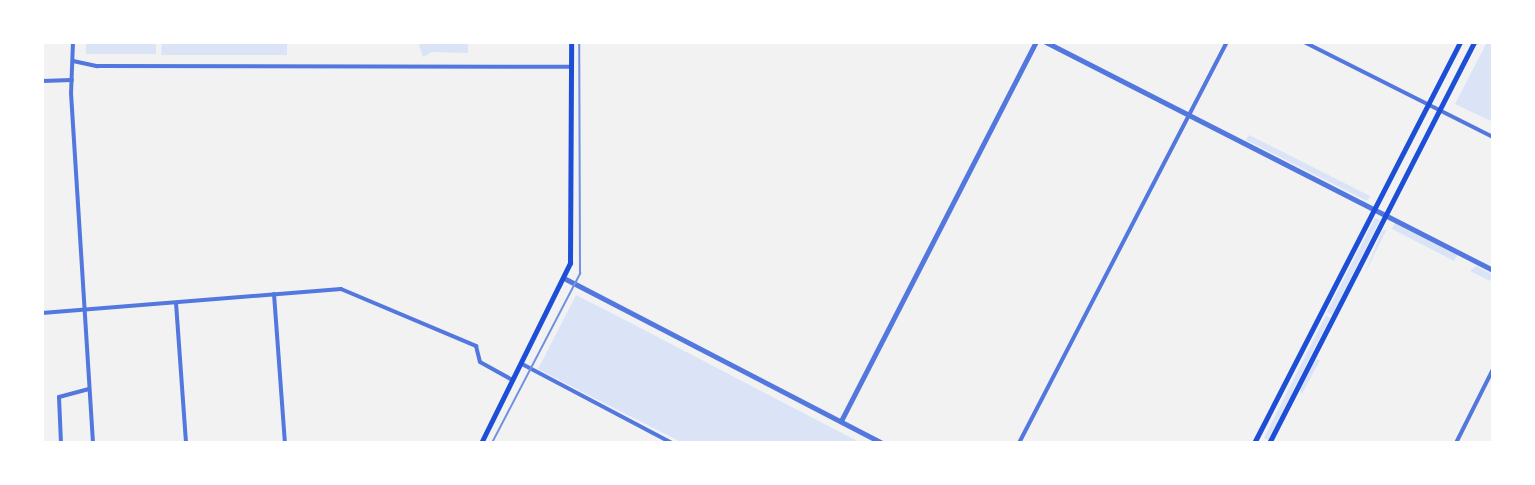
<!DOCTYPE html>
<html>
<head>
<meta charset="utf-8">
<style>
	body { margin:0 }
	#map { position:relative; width:1535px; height:485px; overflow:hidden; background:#f2f2f2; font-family:Roboto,sans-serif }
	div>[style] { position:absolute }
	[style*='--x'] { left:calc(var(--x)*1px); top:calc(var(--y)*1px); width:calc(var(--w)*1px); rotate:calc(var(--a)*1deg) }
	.green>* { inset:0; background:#dbe4f7 }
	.minor>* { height:4px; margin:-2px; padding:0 2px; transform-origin:2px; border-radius:2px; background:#5277de }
	.tertiary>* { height:4.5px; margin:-2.25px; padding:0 2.25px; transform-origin:2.25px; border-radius:2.25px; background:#5277de }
	.secondary>* { height:5px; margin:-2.5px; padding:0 2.5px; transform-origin:2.5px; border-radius:2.5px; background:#1d4ed8 }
	.tram>* { height:1.5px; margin:-0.75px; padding:0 0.75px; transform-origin:0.75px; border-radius:0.75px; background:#7290e2 }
	span { translate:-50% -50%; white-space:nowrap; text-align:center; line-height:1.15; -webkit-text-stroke:6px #fff; paint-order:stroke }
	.frame { position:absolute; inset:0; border:44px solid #fff; pointer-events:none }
</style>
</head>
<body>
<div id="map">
	<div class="green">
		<i style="clip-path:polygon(86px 42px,156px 42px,156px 54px,86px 54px)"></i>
		<i style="clip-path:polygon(162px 42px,287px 42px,287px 55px,161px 55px)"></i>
		<i style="clip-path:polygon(418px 42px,468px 42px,468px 53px,432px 52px,423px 57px)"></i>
		<i style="clip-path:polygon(1487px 42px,1493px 42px,1493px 122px,1455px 104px)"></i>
		<i style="clip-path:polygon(1249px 135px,1370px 196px,1367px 201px,1246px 140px)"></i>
		<i style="clip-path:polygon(1375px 218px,1380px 220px,1332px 315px,1327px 312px)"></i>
		<i style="clip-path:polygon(1395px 222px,1457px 255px,1454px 261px,1392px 229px)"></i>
		<i style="clip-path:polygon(1387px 229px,1363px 277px,1382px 231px)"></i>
		<i style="clip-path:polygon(1476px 266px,1492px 274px,1490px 281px,1470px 271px)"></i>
		<i style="clip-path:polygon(576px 295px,627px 321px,861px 443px,683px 443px,588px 395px,538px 369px)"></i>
		<i style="clip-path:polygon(1326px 315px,1330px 318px,1268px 440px,1264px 438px)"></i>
		<i style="clip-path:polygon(1316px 359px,1320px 360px,1302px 394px,1300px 390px)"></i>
	</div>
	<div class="minor">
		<i style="--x:73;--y:42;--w:51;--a:92.2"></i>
		<i style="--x:71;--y:93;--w:351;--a:86.4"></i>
		<i style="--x:1304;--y:42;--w:212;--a:26.7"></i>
		<i style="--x:73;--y:61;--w:25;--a:12"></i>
		<i style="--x:97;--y:66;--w:474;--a:0.1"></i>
		<i style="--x:42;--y:81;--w:30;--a:-2"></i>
		<i style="--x:274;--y:294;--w:149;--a:85.8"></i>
		<i style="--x:176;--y:303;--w:140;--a:85.9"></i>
		<i style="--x:42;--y:313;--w:300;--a:-4.6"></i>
		<i style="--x:341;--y:289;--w:147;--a:22.9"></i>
		<i style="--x:476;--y:346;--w:16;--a:76"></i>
		<i style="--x:480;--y:362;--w:38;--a:29"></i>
		<i style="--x:522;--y:364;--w:170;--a:27.8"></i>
		<i style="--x:61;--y:443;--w:46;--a:-92.5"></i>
		<i style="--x:59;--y:397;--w:31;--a:-15"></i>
		<i style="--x:1019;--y:443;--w:452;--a:-62.6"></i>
		<i style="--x:1456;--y:443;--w:83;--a:-63.4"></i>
	</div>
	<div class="tertiary">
		<i style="--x:1046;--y:42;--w:502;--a:27.02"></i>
		<i style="--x:566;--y:279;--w:357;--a:27.4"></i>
		<i style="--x:841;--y:421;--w:426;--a:-62.8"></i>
	</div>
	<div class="secondary">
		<i style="--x:481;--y:443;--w:201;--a:-63.7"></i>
		<i style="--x:570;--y:263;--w:221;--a:-89.7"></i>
		<i style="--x:1254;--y:443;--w:451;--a:-62.8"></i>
		<i style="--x:1269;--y:443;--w:450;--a:-62.9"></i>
	</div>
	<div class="tram">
		<i style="--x:492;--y:443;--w:191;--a:-62.5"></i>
		<i style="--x:580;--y:274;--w:232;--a:-90.2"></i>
	</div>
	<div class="frame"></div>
</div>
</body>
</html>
